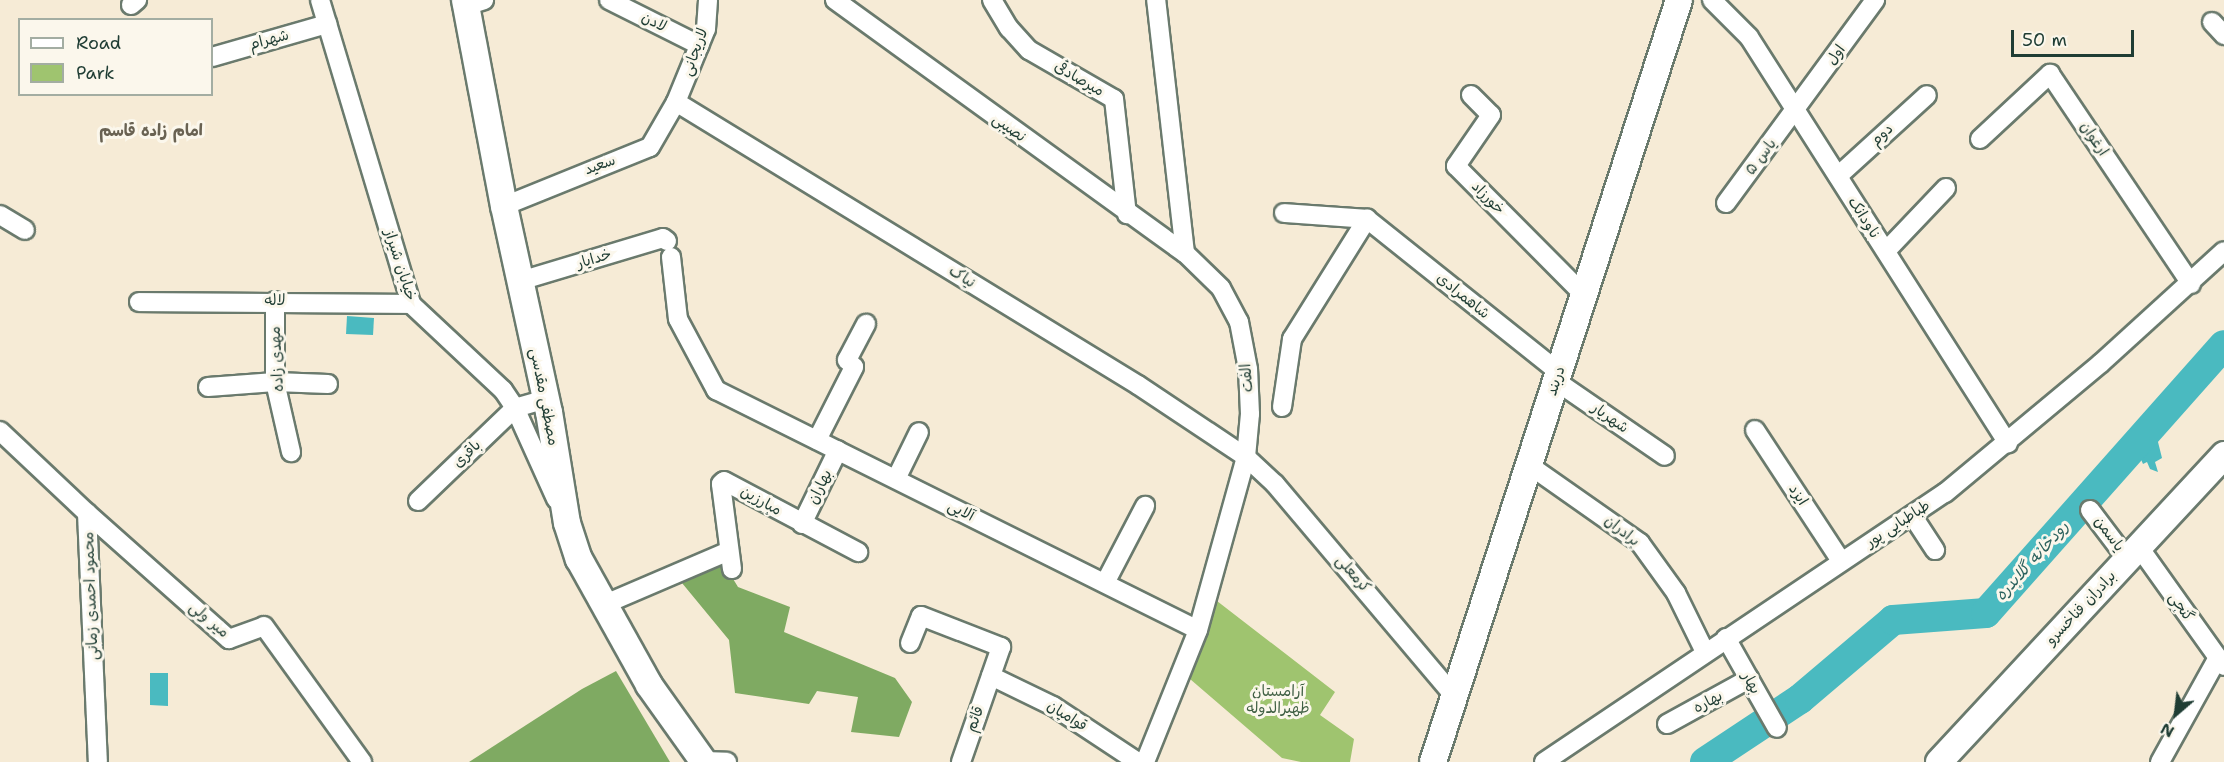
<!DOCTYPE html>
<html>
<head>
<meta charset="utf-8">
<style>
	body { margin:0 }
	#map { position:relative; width:2224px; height:762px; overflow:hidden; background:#f6ebd6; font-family:"Shantell Sans","Playpen Sans Arabic",sans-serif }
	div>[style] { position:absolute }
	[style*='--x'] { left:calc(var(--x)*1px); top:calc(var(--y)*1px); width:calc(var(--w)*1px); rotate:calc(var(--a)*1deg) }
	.green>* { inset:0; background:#9fc46f }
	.forest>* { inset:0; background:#7faa62 }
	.water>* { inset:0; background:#4abac0 }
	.river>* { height:30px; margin:-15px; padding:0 15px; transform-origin:15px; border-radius:15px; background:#4abac0 }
	.roads { filter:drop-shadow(2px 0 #6a7a6d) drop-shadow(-2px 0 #6a7a6d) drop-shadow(0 2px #6a7a6d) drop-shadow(0 -2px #6a7a6d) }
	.minor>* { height:18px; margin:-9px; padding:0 9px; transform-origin:9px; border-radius:9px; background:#fff }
	.secondary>* { height:26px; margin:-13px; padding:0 13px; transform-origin:13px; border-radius:13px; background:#fff }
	span { translate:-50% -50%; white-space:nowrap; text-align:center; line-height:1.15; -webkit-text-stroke:6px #fbf7ec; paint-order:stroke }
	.street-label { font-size:15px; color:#1f3d34 }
	.park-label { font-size:15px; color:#3f5f43 }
	.neighbourhood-label { font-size:16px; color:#696252; font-weight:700 }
	.water-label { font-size:16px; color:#2c625e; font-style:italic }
	.legend { position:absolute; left:18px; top:18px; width:195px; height:78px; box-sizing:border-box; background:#fbf7ec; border:2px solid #a3ada2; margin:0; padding:8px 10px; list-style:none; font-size:18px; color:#1f3d34 }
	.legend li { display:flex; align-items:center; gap:12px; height:30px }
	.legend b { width:30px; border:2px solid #a3ada2 }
	.north { position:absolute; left:2146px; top:684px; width:60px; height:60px; -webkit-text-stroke:4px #fbf7ec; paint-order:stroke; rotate:208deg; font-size:16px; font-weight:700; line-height:24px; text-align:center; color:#1f3d34 }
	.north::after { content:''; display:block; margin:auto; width:21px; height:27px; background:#1f3d34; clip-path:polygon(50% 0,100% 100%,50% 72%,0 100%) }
	.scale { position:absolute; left:2011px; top:30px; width:123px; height:27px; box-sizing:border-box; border:3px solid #1f3d34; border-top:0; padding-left:8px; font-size:18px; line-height:21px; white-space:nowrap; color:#1f3d34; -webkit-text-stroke:4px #fbf7ec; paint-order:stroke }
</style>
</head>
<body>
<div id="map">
	<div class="green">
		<i style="clip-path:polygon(1217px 601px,1335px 692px,1320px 715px,1354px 739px,1350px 762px,1301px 762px,1282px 758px,1190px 679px)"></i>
	</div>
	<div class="forest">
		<i style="clip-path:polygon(724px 564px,738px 587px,790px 607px,784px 632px,895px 678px,912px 702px,899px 737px,851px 732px,858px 697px,817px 691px,809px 704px,735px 693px,729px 640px,682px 583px)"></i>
		<i style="clip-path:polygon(616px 671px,670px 762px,469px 762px,582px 689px)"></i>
	</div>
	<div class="water">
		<i style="clip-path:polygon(347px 316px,374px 318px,373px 335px,346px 334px)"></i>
		<i style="clip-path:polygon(2157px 438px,2162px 458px,2155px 462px,2158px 472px,2150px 469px,2147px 462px,2143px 464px,2139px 455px)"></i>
		<i style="clip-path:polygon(150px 673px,168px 673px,168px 706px,150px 705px)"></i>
	</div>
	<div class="river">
		<i style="--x:1705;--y:762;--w:114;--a:-33.6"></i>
		<i style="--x:1800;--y:699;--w:122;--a:-40.3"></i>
		<i style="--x:1893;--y:620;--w:93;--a:-4.3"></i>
		<i style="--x:1986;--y:613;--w:358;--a:-48.4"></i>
	</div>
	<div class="roads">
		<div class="minor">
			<i style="--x:320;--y:0;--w:317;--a:73.3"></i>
			<i style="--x:411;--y:304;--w:126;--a:43.1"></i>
			<i style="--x:503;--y:390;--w:22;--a:56"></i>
			<i style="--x:515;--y:408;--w:100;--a:65.7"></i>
			<i style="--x:609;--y:0;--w:101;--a:26.6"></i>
			<i style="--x:835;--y:0;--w:432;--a:35.9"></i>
			<i style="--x:992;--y:0;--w:33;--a:59"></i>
			<i style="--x:1009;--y:28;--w:30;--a:48"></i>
			<i style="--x:1029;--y:50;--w:98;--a:30"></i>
			<i style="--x:1114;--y:99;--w:116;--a:83.6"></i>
			<i style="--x:1712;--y:0;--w:52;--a:45"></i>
			<i style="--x:1749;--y:37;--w:482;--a:57.5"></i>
			<i style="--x:131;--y:5;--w:8;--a:-40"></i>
			<i style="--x:466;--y:6;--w:19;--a:-18"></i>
			<i style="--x:2212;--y:22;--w:18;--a:47"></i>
			<i style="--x:212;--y:57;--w:120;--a:-16"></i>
			<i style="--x:1471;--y:95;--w:28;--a:45"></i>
			<i style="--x:1491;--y:115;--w:62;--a:124.5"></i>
			<i style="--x:1456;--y:166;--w:182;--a:45.2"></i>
			<i style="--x:676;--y:102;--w:542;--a:31.49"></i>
			<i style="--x:1138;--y:385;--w:130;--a:33.7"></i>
			<i style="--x:1246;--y:457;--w:40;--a:43"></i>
			<i style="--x:1275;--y:484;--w:277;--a:49.8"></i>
			<i style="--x:1980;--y:139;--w:96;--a:-42.9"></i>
			<i style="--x:2050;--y:74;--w:253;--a:56.1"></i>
			<i style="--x:1838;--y:176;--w:120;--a:-42.3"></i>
			<i style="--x:1726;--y:203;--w:252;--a:-53.7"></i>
			<i style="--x:504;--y:206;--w:157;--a:-22"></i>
			<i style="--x:650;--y:147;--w:52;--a:-60"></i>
			<i style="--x:676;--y:102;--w:79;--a:-67.7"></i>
			<i style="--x:706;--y:29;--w:29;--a:-86"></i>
			<i style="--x:1284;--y:213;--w:83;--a:4.1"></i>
			<i style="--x:0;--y:215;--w:29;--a:31"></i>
			<i style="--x:1886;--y:251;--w:87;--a:-46.4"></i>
			<i style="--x:671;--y:257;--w:62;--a:83.6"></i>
			<i style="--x:678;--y:319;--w:81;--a:61.8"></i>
			<i style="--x:716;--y:390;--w:538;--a:26.47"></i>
			<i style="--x:520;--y:281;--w:149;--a:-16.7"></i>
			<i style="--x:663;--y:238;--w:5;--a:37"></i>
			<i style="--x:275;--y:301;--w:81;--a:90"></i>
			<i style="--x:275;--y:382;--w:72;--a:77.1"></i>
			<i style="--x:139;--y:302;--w:272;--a:0.4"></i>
			<i style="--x:1556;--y:381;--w:132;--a:34.5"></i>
			<i style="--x:208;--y:387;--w:67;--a:-4.3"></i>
			<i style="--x:275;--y:382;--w:53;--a:2.2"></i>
			<i style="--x:1282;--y:407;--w:69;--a:-81.6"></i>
			<i style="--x:1292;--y:339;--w:142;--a:-58"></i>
			<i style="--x:1367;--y:219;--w:246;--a:38.6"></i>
			<i style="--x:1755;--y:430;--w:157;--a:56.7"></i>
			<i style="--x:0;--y:431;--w:120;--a:43.3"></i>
			<i style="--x:87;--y:513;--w:249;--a:87.5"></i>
			<i style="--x:817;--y:440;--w:82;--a:-63.1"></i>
			<i style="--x:854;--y:367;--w:10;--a:-135"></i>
			<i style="--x:847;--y:360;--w:41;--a:-62.2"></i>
			<i style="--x:1529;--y:465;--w:136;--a:35.1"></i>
			<i style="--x:1640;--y:543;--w:62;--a:54.2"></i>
			<i style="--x:1676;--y:593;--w:66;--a:63.8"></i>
			<i style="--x:896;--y:479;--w:52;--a:-63.9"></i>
			<i style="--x:418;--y:501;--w:134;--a:-43.8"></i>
			<i style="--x:515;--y:408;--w:32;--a:-16"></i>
			<i style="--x:2090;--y:510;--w:61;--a:52.9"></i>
			<i style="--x:87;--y:513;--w:190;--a:41.6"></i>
			<i style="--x:229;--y:639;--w:37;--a:-20"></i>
			<i style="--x:264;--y:626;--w:168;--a:54.2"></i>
			<i style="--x:1912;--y:515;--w:42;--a:56.7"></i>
			<i style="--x:802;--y:524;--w:82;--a:-64.1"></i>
			<i style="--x:2139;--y:547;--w:146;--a:54.5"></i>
			<i style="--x:732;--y:569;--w:86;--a:-97.4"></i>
			<i style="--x:721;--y:484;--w:4;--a:-45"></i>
			<i style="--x:724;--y:481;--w:152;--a:27.9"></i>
			<i style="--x:1105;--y:583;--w:87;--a:-62.5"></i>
			<i style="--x:603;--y:605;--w:137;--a:-23.2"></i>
			<i style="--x:1726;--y:638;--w:103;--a:60.5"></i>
			<i style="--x:910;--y:643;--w:29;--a:-68"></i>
			<i style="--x:921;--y:616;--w:86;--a:21.2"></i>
			<i style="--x:1001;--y:647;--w:122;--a:109.2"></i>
			<i style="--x:991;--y:676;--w:69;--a:25.8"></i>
			<i style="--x:1053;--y:706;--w:102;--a:33.4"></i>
			<i style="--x:1667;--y:724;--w:94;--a:-28.8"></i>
			<i style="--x:704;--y:761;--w:23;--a:2"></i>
			<i style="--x:1145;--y:762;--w:142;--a:-68.1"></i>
			<i style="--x:1198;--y:630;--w:180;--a:-74.5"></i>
			<i style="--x:1246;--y:457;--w:43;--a:-84.7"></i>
			<i style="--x:1250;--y:414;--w:45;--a:-92.5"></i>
			<i style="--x:1248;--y:369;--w:48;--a:-100.8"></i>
			<i style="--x:1239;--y:322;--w:38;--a:-118"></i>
			<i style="--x:1221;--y:288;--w:50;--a:-135.8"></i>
			<i style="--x:1185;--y:253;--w:255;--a:-96.5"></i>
			<i style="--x:1544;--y:762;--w:483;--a:-33.9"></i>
			<i style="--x:1945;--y:493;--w:203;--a:-39.8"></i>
			<i style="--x:2101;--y:363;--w:166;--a:-42.3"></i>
			<i style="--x:2160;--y:762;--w:118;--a:-61"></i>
		</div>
		<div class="secondary">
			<i style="--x:465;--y:0;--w:210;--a:79.3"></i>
			<i style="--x:504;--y:206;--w:211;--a:77.7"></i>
			<i style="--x:549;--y:412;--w:112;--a:80.8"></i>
			<i style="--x:567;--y:523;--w:38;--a:72"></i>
			<i style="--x:579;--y:559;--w:144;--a:60.9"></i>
			<i style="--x:649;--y:685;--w:95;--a:54.5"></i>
			<i style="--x:1433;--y:762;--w:801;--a:-72.11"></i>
			<i style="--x:1939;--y:762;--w:419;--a:-47.1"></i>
		</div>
	</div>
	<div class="street-label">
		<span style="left:654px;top:22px;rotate:26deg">لادن</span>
		<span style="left:269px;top:40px;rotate:-15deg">شهرام</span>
		<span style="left:695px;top:52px;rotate:-70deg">لاریجانی</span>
		<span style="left:1836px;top:55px;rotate:-54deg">اول</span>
		<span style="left:1079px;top:79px;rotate:30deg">میرصادقی</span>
		<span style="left:1009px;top:128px;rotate:36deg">نصیبی</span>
		<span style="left:1882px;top:135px;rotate:-43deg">دوم</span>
		<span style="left:2094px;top:139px;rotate:56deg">ارغوان</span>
		<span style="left:1761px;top:157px;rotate:-53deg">یاس ۵</span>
		<span style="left:600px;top:165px;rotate:-20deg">سعید</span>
		<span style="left:1488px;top:198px;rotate:45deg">خورزاد</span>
		<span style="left:1864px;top:218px;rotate:57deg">ناودانک</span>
		<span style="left:594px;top:259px;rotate:-17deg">خدایار</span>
		<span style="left:400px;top:265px;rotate:72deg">خیابان شیراز</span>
		<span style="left:962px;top:277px;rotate:32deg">نیاک</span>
		<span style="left:1463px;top:296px;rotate:39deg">شاهمرادی</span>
		<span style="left:275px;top:301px">لاله</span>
		<span style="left:277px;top:359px;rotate:-93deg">مهدی زاده</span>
		<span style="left:1247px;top:378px;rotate:-95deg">الفت</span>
		<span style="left:1556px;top:381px;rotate:-72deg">دربند</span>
		<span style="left:544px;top:397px;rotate:79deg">مصطفی مقدسی</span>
		<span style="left:1610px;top:418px;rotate:35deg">شهریار</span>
		<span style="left:467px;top:454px;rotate:-44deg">باقری</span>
		<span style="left:820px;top:487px;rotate:-64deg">بهاران</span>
		<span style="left:1798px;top:495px;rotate:57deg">ایزد</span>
		<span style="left:761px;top:501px;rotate:29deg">مبارزین</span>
		<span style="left:961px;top:511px;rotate:27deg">آلایی</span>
		<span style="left:1898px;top:524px;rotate:-33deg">طباطبایی پور</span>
		<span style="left:1622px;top:531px;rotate:38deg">برادران</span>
		<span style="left:2109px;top:534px;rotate:53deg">یاسمن</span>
		<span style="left:1353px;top:574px;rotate:49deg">کرمعلی</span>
		<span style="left:91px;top:596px;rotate:-92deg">محمود احمدی زمانی</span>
		<span style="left:2181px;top:607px;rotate:55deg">گنجی</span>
		<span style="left:2081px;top:608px;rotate:-47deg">برادران فناخسرو</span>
		<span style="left:209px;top:620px;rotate:40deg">میر ولی</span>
		<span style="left:1751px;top:683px;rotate:61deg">بهار</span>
		<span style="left:1708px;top:702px;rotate:-28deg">بهاره</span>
		<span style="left:1067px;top:716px;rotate:32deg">قوامیان</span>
		<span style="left:975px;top:719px;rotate:-69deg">قائم</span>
	</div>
	<div class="park-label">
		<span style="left:1278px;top:700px">آرامستان<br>ظهیرالدوله</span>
	</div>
	<div class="neighbourhood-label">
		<span style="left:151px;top:131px">امام زاده قاسم</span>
	</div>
	<div class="water-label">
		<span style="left:2032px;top:561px;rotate:-48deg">رودخانه گلابدره</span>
	</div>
	<ul class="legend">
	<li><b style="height:8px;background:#fff"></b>Road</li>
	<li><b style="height:16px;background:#9fc46f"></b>Park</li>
	</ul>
	<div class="north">N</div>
	<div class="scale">50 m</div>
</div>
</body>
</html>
